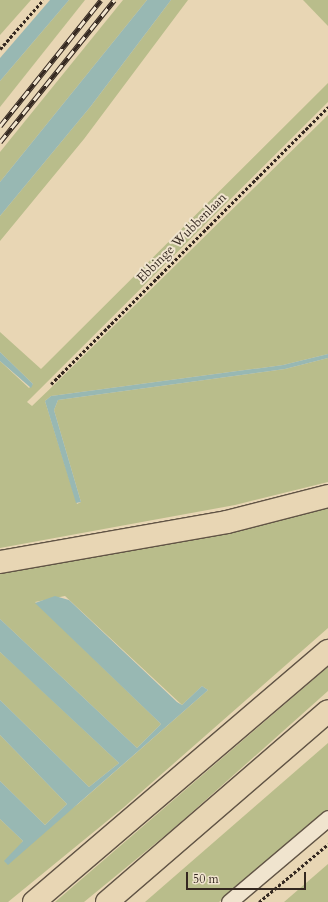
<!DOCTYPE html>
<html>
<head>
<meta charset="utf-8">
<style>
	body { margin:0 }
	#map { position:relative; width:328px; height:902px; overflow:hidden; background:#e8d6b4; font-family:Cardo,serif }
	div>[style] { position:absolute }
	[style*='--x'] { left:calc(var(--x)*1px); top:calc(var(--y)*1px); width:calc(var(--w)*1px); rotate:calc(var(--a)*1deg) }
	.green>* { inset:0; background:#b9bd8b }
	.water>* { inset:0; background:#98b8b3 }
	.path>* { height:2.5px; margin-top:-1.25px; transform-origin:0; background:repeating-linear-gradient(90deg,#342820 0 3px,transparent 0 5px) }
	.roads { filter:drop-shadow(1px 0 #615445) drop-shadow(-1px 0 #615445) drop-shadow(0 1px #615445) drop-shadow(0 -1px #615445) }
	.minor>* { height:15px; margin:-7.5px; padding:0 7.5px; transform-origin:7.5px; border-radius:7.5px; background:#f0e4ce }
	.highway>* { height:22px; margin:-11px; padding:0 11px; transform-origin:11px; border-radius:11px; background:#e8d6b4 }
	.rail>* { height:4.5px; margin-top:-2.25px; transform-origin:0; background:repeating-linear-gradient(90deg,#f0e4ce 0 9px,#342820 0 18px); box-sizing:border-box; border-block:1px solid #342820 }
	span { translate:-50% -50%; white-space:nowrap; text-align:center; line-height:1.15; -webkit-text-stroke:4px #f0e4ce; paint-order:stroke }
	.street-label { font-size:13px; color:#342820 }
	.scale { position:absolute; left:186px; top:872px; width:120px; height:18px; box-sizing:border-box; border:2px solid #342820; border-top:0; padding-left:5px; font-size:12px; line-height:14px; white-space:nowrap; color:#342820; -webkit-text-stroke:3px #f0e4ce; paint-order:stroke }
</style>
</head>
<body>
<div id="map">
	<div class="green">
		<i style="clip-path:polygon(0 0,31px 0,0 35px)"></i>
		<i style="clip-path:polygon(69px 0,85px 0,0 107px,0 81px)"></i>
		<i style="clip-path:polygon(123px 0,147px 0,0 182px,0 152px)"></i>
		<i style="clip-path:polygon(171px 0,188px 0,84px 139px,0 241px,0 216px,91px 106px)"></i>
		<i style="clip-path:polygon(303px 0,328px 0,328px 26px)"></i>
		<i style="clip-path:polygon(328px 83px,328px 102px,27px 402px,32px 406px,55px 384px,328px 115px,328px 354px,283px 365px,51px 396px,45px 401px,77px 504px,81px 502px,54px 410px,58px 400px,285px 369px,328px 358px,328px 482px,235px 505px,0 548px,0 361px,29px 388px,33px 384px,0 352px,0 332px,41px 369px)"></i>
		<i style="clip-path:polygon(328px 507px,328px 628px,123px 808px,8px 902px,0 902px,0 819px,23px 841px,20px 845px,78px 804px,208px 690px,202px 686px,182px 705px,65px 596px,35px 602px,161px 724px,137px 748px,0 619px,0 573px,226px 532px)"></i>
		<i style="clip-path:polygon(0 652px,20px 670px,119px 763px,89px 787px,0 700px)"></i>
		<i style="clip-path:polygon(328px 667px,328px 691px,173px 829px,84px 902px,55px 902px)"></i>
		<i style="clip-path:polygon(0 735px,67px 804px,45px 825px,0 781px)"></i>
		<i style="clip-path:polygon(328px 743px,328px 811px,320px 818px,219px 902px,145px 902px)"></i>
		<i style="clip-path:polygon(328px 864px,328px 902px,284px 902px)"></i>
	</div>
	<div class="water">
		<i style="clip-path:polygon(50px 0,69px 0,0 81px,0 58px)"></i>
		<i style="clip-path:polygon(147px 0,171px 0,91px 106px,0 216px,0 182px)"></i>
		<i style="clip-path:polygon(0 352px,33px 384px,31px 388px,0 361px)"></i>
		<i style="clip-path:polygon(328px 354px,328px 358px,285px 369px,58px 400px,54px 410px,81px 502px,76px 503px,45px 401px,51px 396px,283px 365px)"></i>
		<i style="clip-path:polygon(55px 596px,69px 600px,177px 702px,182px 705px,202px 686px,208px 690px,8px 865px,4px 861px,23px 841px,0 819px,0 781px,45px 825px,67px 804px,0 735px,0 700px,89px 787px,119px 763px,0 652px,0 619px,137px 748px,161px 724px,35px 603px)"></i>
	</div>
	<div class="path">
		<i style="--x:0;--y:49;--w:65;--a:-48.7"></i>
		<i style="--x:51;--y:384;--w:392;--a:-45"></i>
		<i style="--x:259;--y:902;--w:90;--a:-40"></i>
	</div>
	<div class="roads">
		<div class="minor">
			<i style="--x:229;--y:902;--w:130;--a:-40.3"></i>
		</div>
		<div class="highway">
			<i style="--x:0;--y:562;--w:230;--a:-10"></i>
			<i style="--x:227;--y:522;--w:104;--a:-14.4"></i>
			<i style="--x:34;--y:902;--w:387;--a:-40.5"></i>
			<i style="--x:107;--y:902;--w:292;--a:-40.8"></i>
		</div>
	</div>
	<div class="rail">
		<i style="--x:0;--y:126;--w:161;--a:-51.3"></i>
		<i style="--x:0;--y:142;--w:182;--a:-51.2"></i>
	</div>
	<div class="street-label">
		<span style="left:182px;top:238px;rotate:-45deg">Ebbinge Wubbenlaan</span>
	</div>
	<div class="scale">50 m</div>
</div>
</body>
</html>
